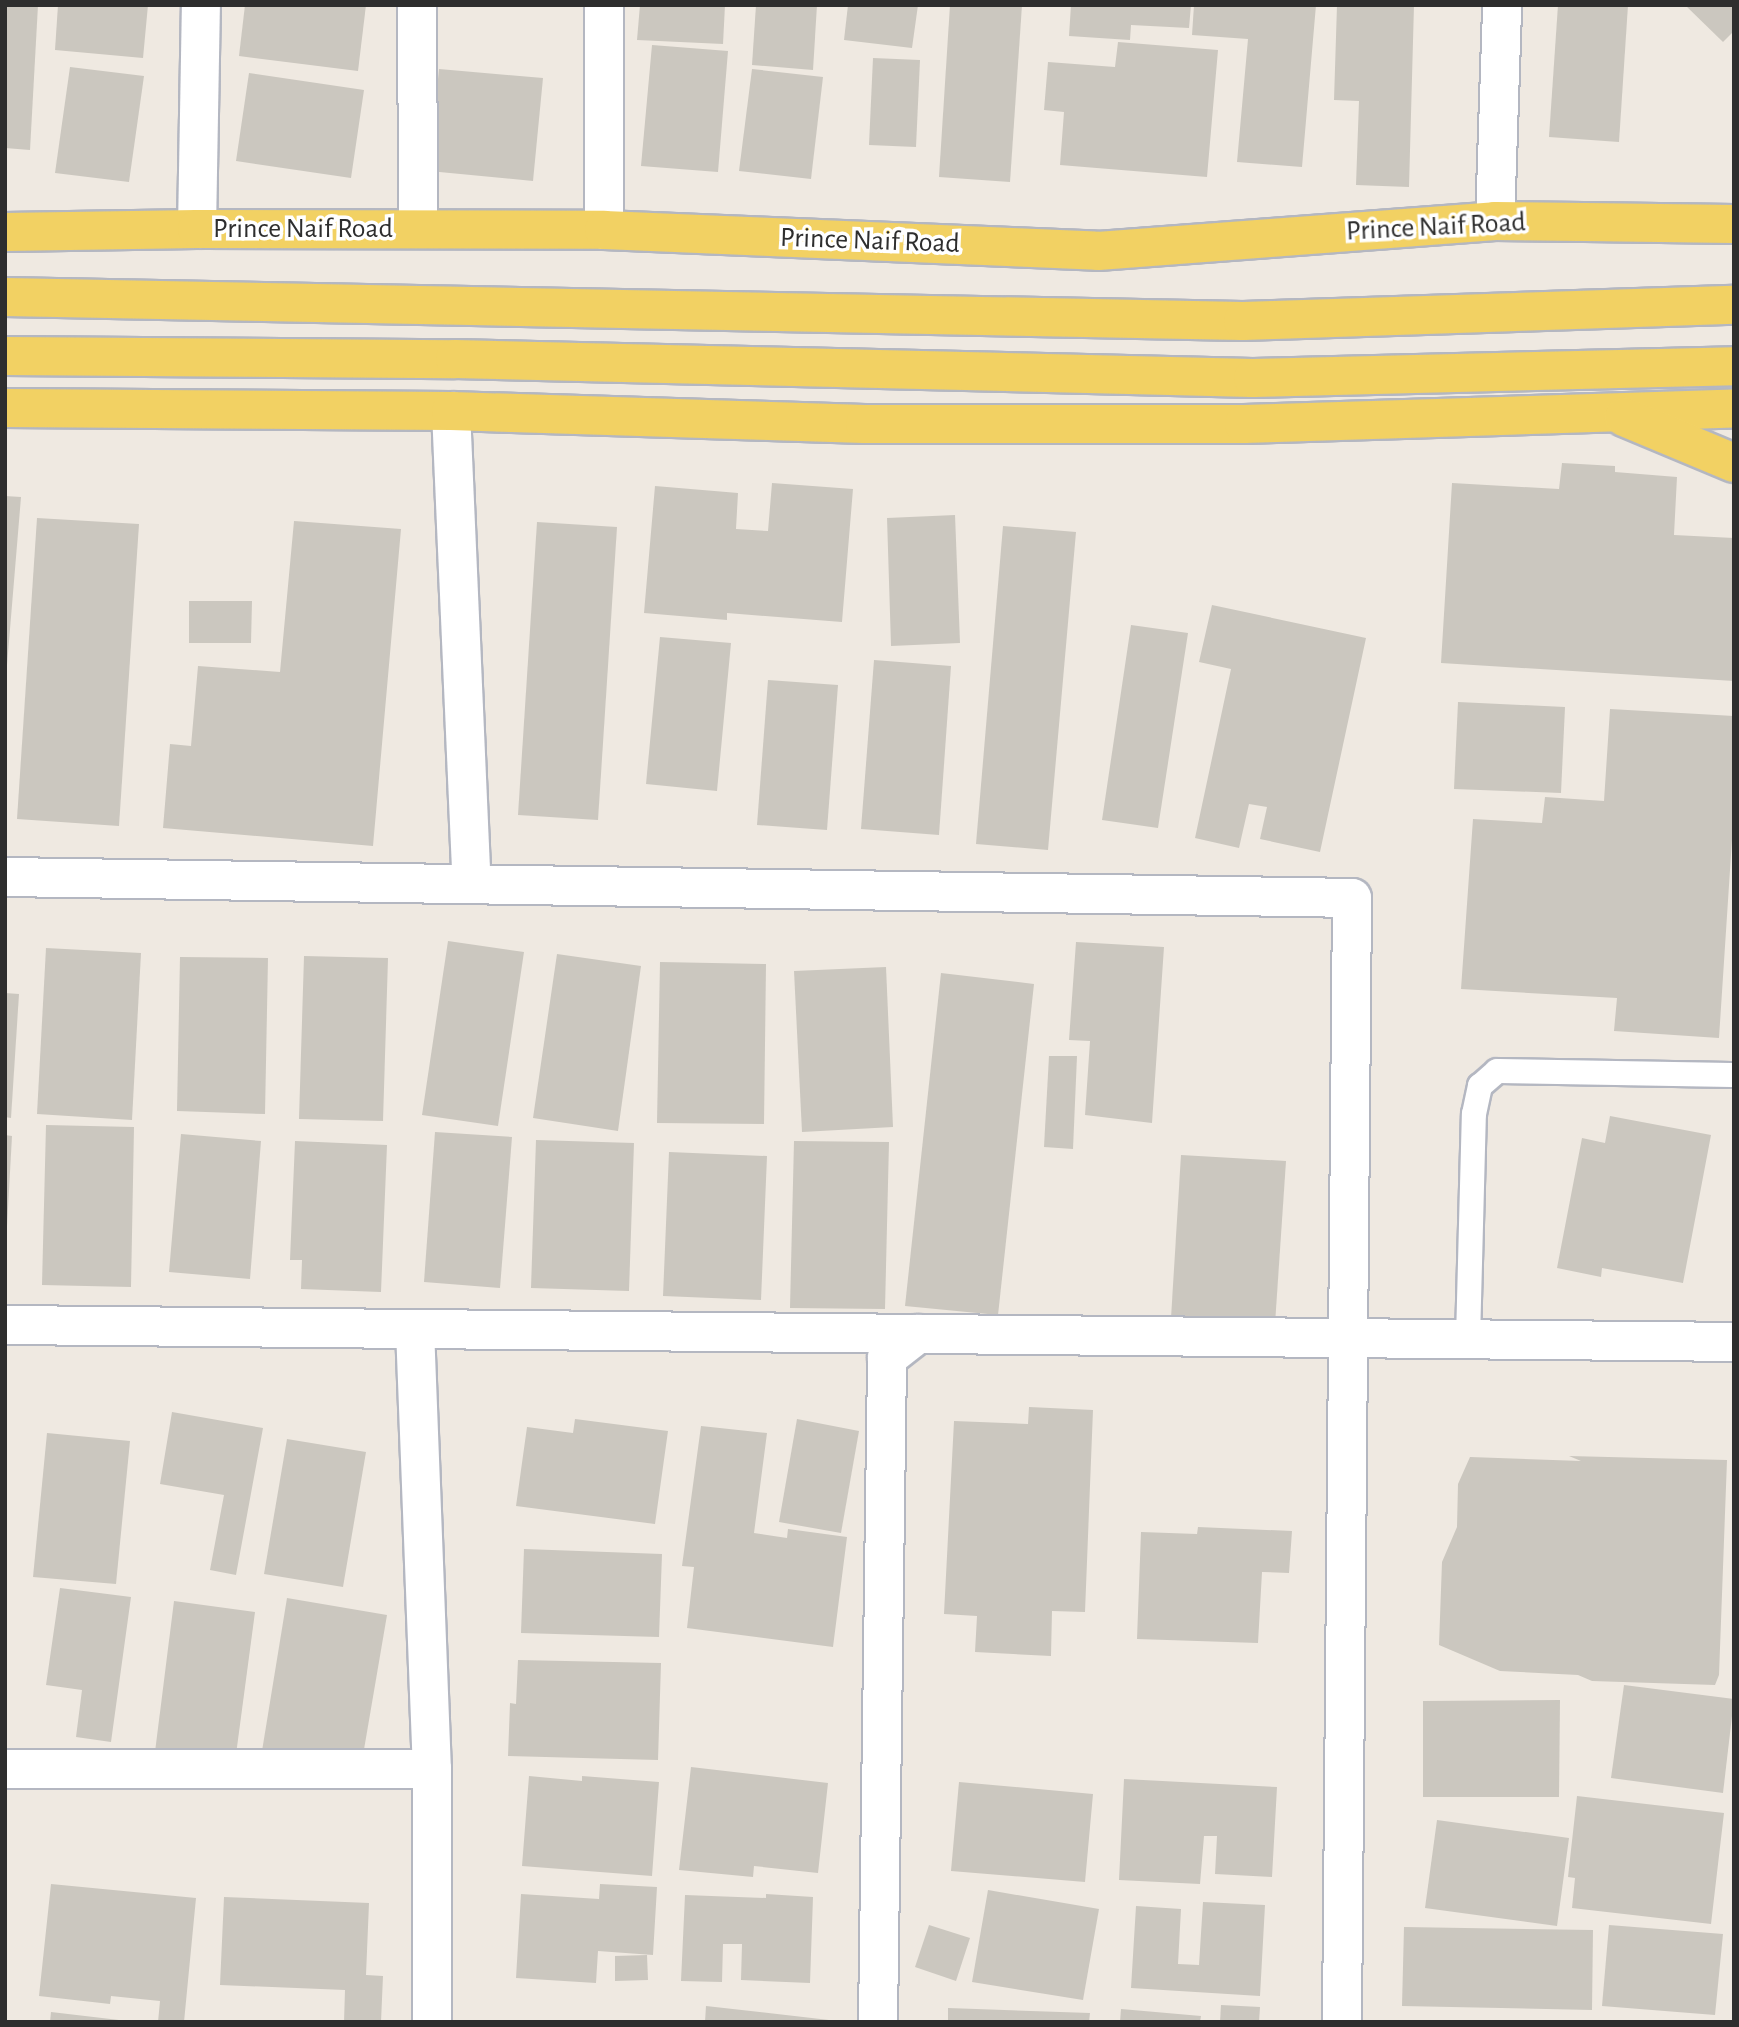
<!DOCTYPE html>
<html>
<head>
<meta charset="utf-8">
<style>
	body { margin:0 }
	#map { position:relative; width:1739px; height:2027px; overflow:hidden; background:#efe9e1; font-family:"Alegreya Sans",sans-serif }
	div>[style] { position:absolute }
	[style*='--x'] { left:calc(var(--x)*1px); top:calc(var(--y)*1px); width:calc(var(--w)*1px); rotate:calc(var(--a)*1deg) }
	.building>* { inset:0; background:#cbc7bf }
	.roads { filter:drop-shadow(2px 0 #b4b7c1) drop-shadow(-2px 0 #b4b7c1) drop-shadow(0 2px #b4b7c1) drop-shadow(0 -2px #b4b7c1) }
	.service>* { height:24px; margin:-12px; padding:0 12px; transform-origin:12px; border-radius:12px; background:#fff }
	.minor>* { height:38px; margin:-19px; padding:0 19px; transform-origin:19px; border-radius:19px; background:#fff }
	.primary>* { height:38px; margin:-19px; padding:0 19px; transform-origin:19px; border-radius:19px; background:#f2d163 }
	span { translate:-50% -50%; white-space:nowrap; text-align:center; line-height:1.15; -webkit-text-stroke:7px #fff; paint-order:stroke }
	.street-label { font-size:28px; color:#2e2e2e }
	.frame { position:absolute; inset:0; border:7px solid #2e2e2e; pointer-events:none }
</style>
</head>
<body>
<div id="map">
	<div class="building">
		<i style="clip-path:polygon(5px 5px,38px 5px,30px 150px,5px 148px)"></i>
		<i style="clip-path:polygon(58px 5px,148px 5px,143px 58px,55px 50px)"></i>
		<i style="clip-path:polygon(245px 5px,366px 5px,358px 71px,239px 56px)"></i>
		<i style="clip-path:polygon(640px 5px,725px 5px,723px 44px,637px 40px)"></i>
		<i style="clip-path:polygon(756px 5px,817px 5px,813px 70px,752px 65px)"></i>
		<i style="clip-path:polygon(848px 5px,918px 5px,912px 48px,844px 40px)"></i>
		<i style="clip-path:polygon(950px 5px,1022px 5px,1010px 182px,939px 177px)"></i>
		<i style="clip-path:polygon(1071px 5px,1191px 5px,1189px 28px,1131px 25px,1130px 40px,1069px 36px)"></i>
		<i style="clip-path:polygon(1194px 5px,1316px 5px,1302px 167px,1237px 162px,1248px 39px,1192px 35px)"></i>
		<i style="clip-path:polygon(1337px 5px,1414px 5px,1409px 187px,1356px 185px,1359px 101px,1334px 100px)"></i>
		<i style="clip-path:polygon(1558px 5px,1628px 5px,1619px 142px,1549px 137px)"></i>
		<i style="clip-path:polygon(1685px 5px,1734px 5px,1734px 31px,1723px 42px)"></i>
		<i style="clip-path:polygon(1118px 42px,1218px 50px,1207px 177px,1060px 165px,1064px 112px,1044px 110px,1048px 62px,1115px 67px)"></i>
		<i style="clip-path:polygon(652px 45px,728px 51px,718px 172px,641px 166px)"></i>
		<i style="clip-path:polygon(873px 58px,920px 60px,916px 147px,869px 145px)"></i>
		<i style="clip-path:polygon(70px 67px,144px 76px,129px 182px,55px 173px)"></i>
		<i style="clip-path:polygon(439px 69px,543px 78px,533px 181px,429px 171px)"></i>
		<i style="clip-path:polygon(752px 69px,823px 77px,811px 179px,739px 171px)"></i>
		<i style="clip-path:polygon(249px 73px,364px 90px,351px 178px,236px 161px)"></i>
		<i style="clip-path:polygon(1562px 463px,1615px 466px,1615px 472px,1677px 477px,1674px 535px,1734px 538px,1734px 681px,1441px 663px,1452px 483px,1559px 489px)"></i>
		<i style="clip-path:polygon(772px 483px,853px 489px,842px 622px,727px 613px,727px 620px,644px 613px,655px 486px,738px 493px,736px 529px,768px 531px)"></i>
		<i style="clip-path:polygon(5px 496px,21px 497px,7px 665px,5px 665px)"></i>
		<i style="clip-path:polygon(955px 515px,960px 643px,891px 646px,887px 518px)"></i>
		<i style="clip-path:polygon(37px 518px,139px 524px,119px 826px,17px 819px)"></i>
		<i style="clip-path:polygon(294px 521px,401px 529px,373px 846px,163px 828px,170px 744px,191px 746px,198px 666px,280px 672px)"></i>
		<i style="clip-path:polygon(537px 522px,617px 527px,598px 820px,518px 815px)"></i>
		<i style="clip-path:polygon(1003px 526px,1076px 532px,1048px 850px,976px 844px)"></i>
		<i style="clip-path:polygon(189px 601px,252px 601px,251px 643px,189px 643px)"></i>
		<i style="clip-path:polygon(1212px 605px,1366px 638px,1320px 852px,1260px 839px,1267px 807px,1249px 804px,1239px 848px,1195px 838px,1231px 669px,1199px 662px)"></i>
		<i style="clip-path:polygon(1131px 625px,1188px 633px,1158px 828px,1102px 820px)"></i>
		<i style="clip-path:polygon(660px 637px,731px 643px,717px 791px,646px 784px)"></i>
		<i style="clip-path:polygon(874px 660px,951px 666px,939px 835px,861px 829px)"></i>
		<i style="clip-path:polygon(768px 680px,838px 685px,827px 830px,757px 825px)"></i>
		<i style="clip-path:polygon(1458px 702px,1565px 707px,1561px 793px,1454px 789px)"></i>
		<i style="clip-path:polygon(1610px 709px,1734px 716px,1734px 809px,1719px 1038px,1614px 1031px,1617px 998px,1461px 989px,1473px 819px,1542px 823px,1545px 797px,1604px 801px)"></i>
		<i style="clip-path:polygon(448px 941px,524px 952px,498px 1126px,422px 1115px)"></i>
		<i style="clip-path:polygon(1076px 942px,1164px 947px,1152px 1123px,1085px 1115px,1090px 1041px,1069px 1040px)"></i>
		<i style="clip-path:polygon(46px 948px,141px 953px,132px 1120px,37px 1114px)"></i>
		<i style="clip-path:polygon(557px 954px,641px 966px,618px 1131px,533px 1118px)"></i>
		<i style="clip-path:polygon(304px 956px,388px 958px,383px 1121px,299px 1119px)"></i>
		<i style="clip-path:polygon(180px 957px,268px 958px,265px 1114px,177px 1111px)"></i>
		<i style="clip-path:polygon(660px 962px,766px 964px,764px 1124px,657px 1123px)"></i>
		<i style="clip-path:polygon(886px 967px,893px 1127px,802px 1132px,794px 971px)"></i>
		<i style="clip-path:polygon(941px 973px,1034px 984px,998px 1315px,905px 1306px)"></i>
		<i style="clip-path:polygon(5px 993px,19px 994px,11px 1118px,5px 1117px)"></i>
		<i style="clip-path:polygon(1049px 1056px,1077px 1056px,1073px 1149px,1044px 1147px)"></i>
		<i style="clip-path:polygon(1610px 1116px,1711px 1135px,1683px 1283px,1602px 1268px,1601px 1277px,1557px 1268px,1582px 1138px,1605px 1143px)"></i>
		<i style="clip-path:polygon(46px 1125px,134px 1127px,131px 1287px,42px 1285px)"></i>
		<i style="clip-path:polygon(435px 1132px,512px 1137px,500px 1288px,424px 1282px)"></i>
		<i style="clip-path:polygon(181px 1134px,261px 1141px,250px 1279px,169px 1272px)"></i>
		<i style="clip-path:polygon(5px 1135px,12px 1136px,7px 1226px,5px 1226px)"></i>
		<i style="clip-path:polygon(536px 1140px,634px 1143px,629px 1291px,531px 1288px)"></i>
		<i style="clip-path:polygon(295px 1141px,387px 1145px,381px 1292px,301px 1289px,302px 1260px,290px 1260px)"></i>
		<i style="clip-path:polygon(794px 1141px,889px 1142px,885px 1309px,790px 1308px)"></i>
		<i style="clip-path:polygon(669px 1152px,767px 1156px,761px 1300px,663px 1296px)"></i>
		<i style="clip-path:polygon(1181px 1155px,1286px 1161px,1275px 1324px,1171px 1318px)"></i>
		<i style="clip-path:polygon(1029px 1407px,1093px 1410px,1085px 1612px,1052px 1611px,1051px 1656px,975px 1652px,977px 1616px,944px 1614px,954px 1421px,1028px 1424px)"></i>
		<i style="clip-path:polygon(172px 1412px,263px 1428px,236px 1575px,210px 1570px,224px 1495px,160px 1484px)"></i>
		<i style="clip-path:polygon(575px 1419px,668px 1431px,655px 1524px,516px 1506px,527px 1427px,573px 1433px)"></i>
		<i style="clip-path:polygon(797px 1419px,859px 1431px,841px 1533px,779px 1522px)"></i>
		<i style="clip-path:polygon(701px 1426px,767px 1433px,754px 1533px,787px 1538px,788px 1529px,847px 1537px,833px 1647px,687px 1628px,694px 1567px,682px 1566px)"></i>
		<i style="clip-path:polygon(47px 1433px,130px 1441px,116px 1584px,33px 1577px)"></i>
		<i style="clip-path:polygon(287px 1439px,366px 1452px,343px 1587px,264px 1574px)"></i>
		<i style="clip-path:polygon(1569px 1456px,1727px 1460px,1719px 1675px,1715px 1685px,1592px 1681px,1578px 1675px,1500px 1671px,1439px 1645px,1442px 1562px,1457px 1527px,1458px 1484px,1470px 1457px,1581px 1461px)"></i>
		<i style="clip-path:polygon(1198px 1527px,1292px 1531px,1289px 1573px,1262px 1572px,1258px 1643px,1137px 1639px,1141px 1532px,1197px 1534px)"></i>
		<i style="clip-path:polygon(524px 1549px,662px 1554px,659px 1637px,521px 1633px)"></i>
		<i style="clip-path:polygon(60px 1588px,131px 1597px,111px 1742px,76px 1737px,82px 1690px,46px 1685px)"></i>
		<i style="clip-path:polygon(287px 1598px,387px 1615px,361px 1767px,262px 1751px)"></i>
		<i style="clip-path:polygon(174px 1601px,255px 1612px,235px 1762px,155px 1752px)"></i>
		<i style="clip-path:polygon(518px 1660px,661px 1663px,658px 1760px,508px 1756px,510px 1703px,516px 1704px)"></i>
		<i style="clip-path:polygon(1624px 1685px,1734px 1699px,1723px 1793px,1611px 1778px)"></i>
		<i style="clip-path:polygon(1560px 1700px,1559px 1797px,1423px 1797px,1423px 1701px)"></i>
		<i style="clip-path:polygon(691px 1767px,828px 1783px,818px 1873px,754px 1866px,753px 1877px,679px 1870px)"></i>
		<i style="clip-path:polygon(529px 1776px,582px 1781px,582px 1776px,659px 1782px,652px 1876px,522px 1866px)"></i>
		<i style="clip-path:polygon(1124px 1779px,1277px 1787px,1272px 1877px,1215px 1874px,1217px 1836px,1204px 1836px,1200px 1884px,1119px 1880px)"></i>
		<i style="clip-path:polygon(959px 1782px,1093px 1794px,1085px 1882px,951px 1871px)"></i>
		<i style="clip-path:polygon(1577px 1796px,1724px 1813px,1711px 1924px,1572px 1908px,1575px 1878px,1568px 1877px)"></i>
		<i style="clip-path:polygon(1437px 1820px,1569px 1838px,1557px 1926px,1425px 1908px)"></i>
		<i style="clip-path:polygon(51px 1884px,196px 1898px,184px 2022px,158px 2022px,160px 2001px,111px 1996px,110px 2004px,39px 1996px)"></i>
		<i style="clip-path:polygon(600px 1884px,657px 1887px,653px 1955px,598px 1951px,596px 1983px,516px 1978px,521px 1894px,599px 1899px)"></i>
		<i style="clip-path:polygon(988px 1890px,1099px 1909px,1083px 2000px,972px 1982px)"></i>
		<i style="clip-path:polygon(766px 1894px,813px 1897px,810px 1983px,741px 1980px,742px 1944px,723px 1944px,722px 1982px,681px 1981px,685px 1895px,766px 1898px)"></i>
		<i style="clip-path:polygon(224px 1897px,369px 1903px,366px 1975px,383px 1976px,381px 2022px,344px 2022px,345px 1990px,220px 1985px)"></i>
		<i style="clip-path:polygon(1203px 1902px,1265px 1905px,1260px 1996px,1131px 1988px,1136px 1906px,1181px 1909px,1178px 1964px,1199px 1965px)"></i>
		<i style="clip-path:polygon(929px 1925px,970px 1938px,956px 1981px,915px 1967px)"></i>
		<i style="clip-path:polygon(1609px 1925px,1723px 1934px,1715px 2015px,1602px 2006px)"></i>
		<i style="clip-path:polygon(1404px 1927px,1593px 1930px,1592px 2010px,1402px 2006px)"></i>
		<i style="clip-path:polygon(647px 1955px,648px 1980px,615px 1981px,615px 1956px)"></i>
		<i style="clip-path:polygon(1221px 2005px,1260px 2007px,1259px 2022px,1220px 2022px)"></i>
		<i style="clip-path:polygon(706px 2006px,829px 2020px,829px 2022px,705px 2022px)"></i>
		<i style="clip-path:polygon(948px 2008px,1090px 2013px,1089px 2022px,948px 2022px)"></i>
		<i style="clip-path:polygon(1121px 2009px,1201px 2016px,1200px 2022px,1120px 2022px)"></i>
		<i style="clip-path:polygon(51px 2012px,119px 2020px,118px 2022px,50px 2022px)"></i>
	</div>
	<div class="roads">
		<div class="service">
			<i style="--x:1468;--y:1339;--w:225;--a:-88.5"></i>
			<i style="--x:1474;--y:1114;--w:29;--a:-78"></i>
			<i style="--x:1480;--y:1086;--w:23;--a:-41"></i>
			<i style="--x:1497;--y:1071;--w:237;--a:1"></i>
		</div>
		<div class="minor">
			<i style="--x:417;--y:5;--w:224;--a:89.7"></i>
			<i style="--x:604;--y:5;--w:225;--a:90"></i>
			<i style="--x:1495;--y:221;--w:216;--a:-88.1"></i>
			<i style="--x:197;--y:229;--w:224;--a:-89"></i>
			<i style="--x:451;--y:411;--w:473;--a:87.5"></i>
			<i style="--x:5;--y:877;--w:1347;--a:0.89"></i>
			<i style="--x:1352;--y:898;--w:1124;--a:90.51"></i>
			<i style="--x:5;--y:1325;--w:1729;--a:0.56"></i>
			<i style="--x:415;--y:1329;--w:440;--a:87.8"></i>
			<i style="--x:432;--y:1769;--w:253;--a:90"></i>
			<i style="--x:5;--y:1769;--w:427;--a:0"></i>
			<i style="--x:878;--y:2022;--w:664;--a:-89.22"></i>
			<i style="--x:887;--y:1358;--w:39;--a:-38"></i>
		</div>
		<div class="primary">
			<i style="--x:5;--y:232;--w:192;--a:-0.9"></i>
			<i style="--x:197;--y:229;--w:407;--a:0.1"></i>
			<i style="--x:604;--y:230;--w:494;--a:2.4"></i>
			<i style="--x:1098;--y:251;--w:398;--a:-4.3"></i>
			<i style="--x:1495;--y:221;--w:239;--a:0.7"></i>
			<i style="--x:5;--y:297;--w:1238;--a:1.11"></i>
			<i style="--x:1243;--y:321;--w:491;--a:-1.9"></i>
			<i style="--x:5;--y:356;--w:450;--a:0.4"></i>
			<i style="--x:455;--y:359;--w:798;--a:1.36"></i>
			<i style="--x:1253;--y:378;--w:481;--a:-1.4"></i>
			<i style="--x:5;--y:408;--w:446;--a:0.4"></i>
			<i style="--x:451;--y:411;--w:414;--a:1.8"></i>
			<i style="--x:865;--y:424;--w:379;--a:0"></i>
			<i style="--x:1244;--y:424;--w:490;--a:-1.8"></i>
			<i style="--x:1624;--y:417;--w:119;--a:22.7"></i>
		</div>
	</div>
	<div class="street-label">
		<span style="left:1436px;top:227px;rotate:-3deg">Prince Naif Road</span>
		<span style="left:303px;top:229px">Prince Naif Road</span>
		<span style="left:870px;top:241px;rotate:2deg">Prince Naif Road</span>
	</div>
	<div class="frame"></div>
</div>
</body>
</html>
